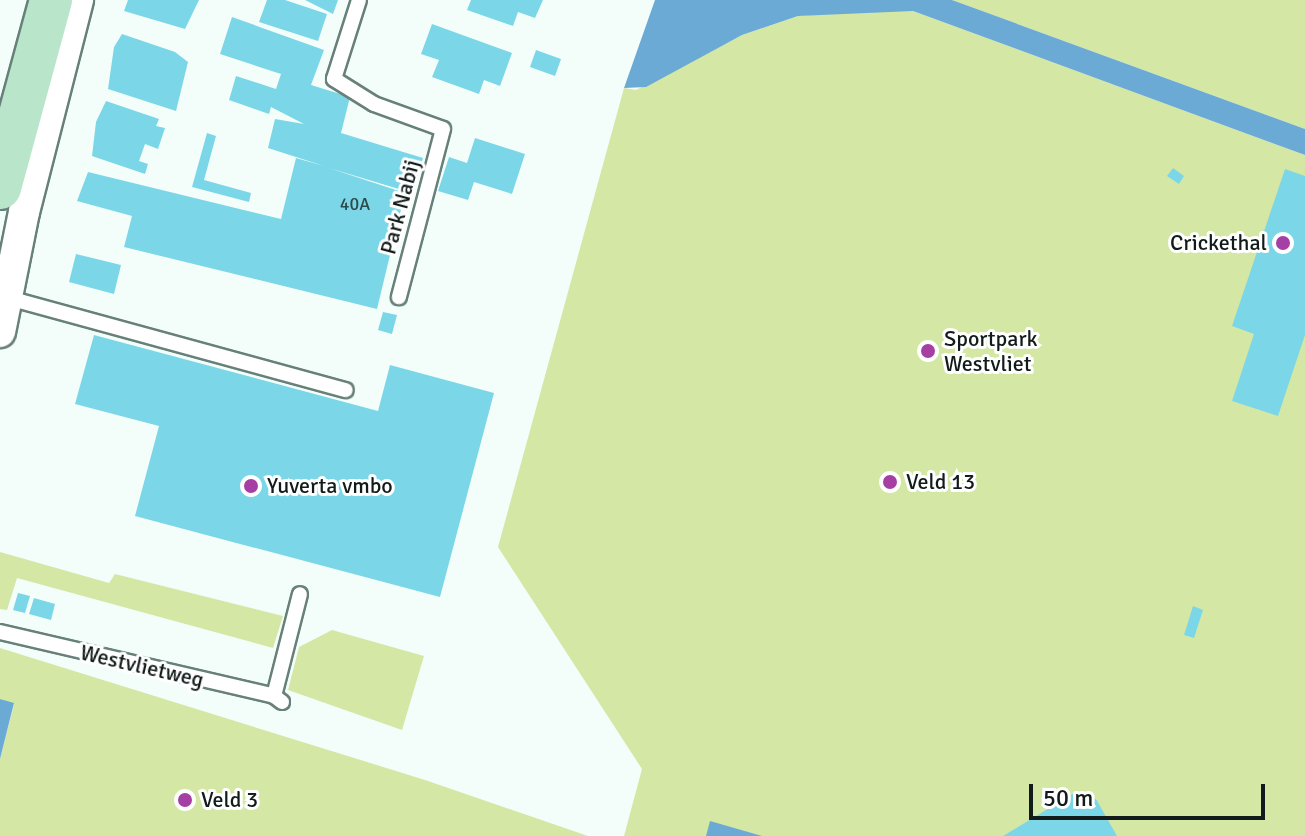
<!DOCTYPE html>
<html>
<head>
<meta charset="utf-8">
<style>
	body { margin:0 }
	#map { position:relative; width:1305px; height:836px; overflow:hidden; background:#f3fefb; font-family:Signika,sans-serif }
	div>[style] { position:absolute }
	[style*='--x'] { left:calc(var(--x)*1px); top:calc(var(--y)*1px); width:calc(var(--w)*1px); rotate:calc(var(--a)*1deg) }
	.green>* { inset:0; background:#d4e7a4 }
	.water>* { inset:0; background:#6baad5 }
	.building>* { inset:0; background:#7bd7e7 }
	.roads { filter:drop-shadow(2px 0 #68807a) drop-shadow(-2px 0 #68807a) drop-shadow(0 2px #68807a) drop-shadow(0 -2px #68807a) }
	.lane>* { height:14px; margin:-7px; padding:0 7px; transform-origin:7px; border-radius:7px; background:#fff }
	.street>* { height:30px; margin:-15px; padding:0 15px; transform-origin:15px; border-radius:15px; background:#fff }
	.secondary>* { height:42px; margin:-21px; padding:0 21px; transform-origin:21px; border-radius:21px; background:#b9e5cb }
	.dots>* { width:22px; height:22px; translate:-50% -50%; box-sizing:border-box; border:4px solid #fff; border-radius:50% }
	span { translate:-50% -50%; white-space:nowrap; text-align:center; line-height:1.15; -webkit-text-stroke:6px #fff; paint-order:stroke }
	.number-label { font-size:18px; color:#2c4a4c }
	.number-label span { -webkit-text-stroke-width:0 }
	.street-label { font-size:22px; color:#111b19 }
	.poi-label { font-size:22px; color:#111b19 }
	.right { translate:-100% -50%; text-align:right }
	.left { translate:0 -50%; text-align:left }
	.scale { position:absolute; left:1029px; top:784px; width:236px; height:36px; box-sizing:border-box; border:4px solid #111b19; border-top:0; padding-left:10px; font-size:24px; line-height:28px; white-space:nowrap; color:#111b19; -webkit-text-stroke:6px #fff; paint-order:stroke }
</style>
</head>
<body>
<div id="map">
	<div class="green">
		<i style="clip-path:polygon(952px 0,1305px 0,1305px 129px)"></i>
		<i style="clip-path:polygon(852px 11px,913px 11px,1305px 155px,1305px 836px,624px 836px,642px 769px,498px 547px,624px 88px,636px 90px,742px 35px,798px 16px)"></i>
		<i style="clip-path:polygon(0 552px,109px 583px,115px 574px,283px 616px,273px 648px,17px 578px,7px 610px,0 609px)"></i>
		<i style="clip-path:polygon(332px 630px,424px 656px,402px 730px,288px 690px,299px 647px)"></i>
		<i style="clip-path:polygon(0 648px,425px 780px,588px 836px,0 836px,0 759px,14px 704px,0 699px)"></i>
	</div>
	<div class="water">
		<i style="clip-path:polygon(655px 0,952px 0,1305px 129px,1305px 155px,913px 11px,798px 16px,742px 35px,646px 87px,624px 88px)"></i>
		<i style="clip-path:polygon(0 699px,14px 703px,0 759px)"></i>
		<i style="clip-path:polygon(710px 821px,762px 836px,706px 836px)"></i>
	</div>
	<div class="building">
		<i style="clip-path:polygon(128px 0,199px 0,185px 29px,124px 11px)"></i>
		<i style="clip-path:polygon(267px 0,285px 0,327px 14px,318px 41px,259px 22px)"></i>
		<i style="clip-path:polygon(305px 0,338px 0,333px 14px)"></i>
		<i style="clip-path:polygon(471px 0,543px 0,535px 18px,518px 12px,513px 26px,467px 10px)"></i>
		<i style="clip-path:polygon(232px 17px,324px 50px,311px 85px,350px 97px,341px 133px,423px 158px,412px 193px,329px 168px,405px 193px,377px 309px,124px 247px,132px 216px,77px 201px,88px 172px,281px 219px,296px 158px,324px 166px,268px 148px,275px 119px,304px 124px,271px 107px,269px 114px,229px 100px,236px 76px,276px 89px,281px 74px,220px 54px)"></i>
		<i style="clip-path:polygon(432px 24px,512px 53px,500px 86px,484px 80px,479px 94px,432px 77px,439px 60px,421px 54px)"></i>
		<i style="clip-path:polygon(122px 34px,175px 52px,188px 62px,176px 111px,108px 89px,114px 47px)"></i>
		<i style="clip-path:polygon(536px 50px,561px 59px,555px 76px,530px 67px)"></i>
		<i style="clip-path:polygon(106px 101px,159px 119px,156px 126px,165px 128px,158px 149px,145px 144px,139px 161px,148px 164px,145px 174px,92px 156px,96px 122px)"></i>
		<i style="clip-path:polygon(207px 133px,216px 136px,204px 180px,251px 193px,249px 202px,192px 187px)"></i>
		<i style="clip-path:polygon(475px 138px,525px 154px,512px 194px,474px 182px,468px 200px,438px 191px,449px 157px,467px 163px)"></i>
		<i style="clip-path:polygon(1173px 168px,1184px 176px,1179px 184px,1167px 176px)"></i>
		<i style="clip-path:polygon(1285px 169px,1305px 176px,1305px 335px,1278px 416px,1232px 401px,1254px 334px,1232px 326px)"></i>
		<i style="clip-path:polygon(76px 254px,121px 265px,114px 294px,69px 282px)"></i>
		<i style="clip-path:polygon(383px 312px,397px 315px,392px 334px,378px 330px)"></i>
		<i style="clip-path:polygon(94px 335px,378px 411px,390px 365px,494px 393px,440px 597px,135px 516px,159px 426px,75px 404px)"></i>
		<i style="clip-path:polygon(18px 593px,30px 596px,25px 613px,13px 610px)"></i>
		<i style="clip-path:polygon(34px 598px,55px 604px,51px 620px,29px 614px)"></i>
		<i style="clip-path:polygon(1193px 606px,1203px 610px,1194px 638px,1184px 635px)"></i>
		<i style="clip-path:polygon(1074px 793px,1096px 799px,1117px 836px,1003px 836px)"></i>
	</div>
	<div class="roads">
		<div class="lane">
			<i style="--x:359;--y:0;--w:83;--a:107.6"></i>
			<i style="--x:334;--y:79;--w:47;--a:32"></i>
			<i style="--x:374;--y:104;--w:73;--a:19.9"></i>
			<i style="--x:443;--y:129;--w:174;--a:104.7"></i>
			<i style="--x:9;--y:298;--w:349;--a:15.3"></i>
			<i style="--x:0;--y:632;--w:281;--a:13.1"></i>
			<i style="--x:274;--y:696;--w:10;--a:37"></i>
			<i style="--x:274;--y:696;--w:105;--a:-75.7"></i>
		</div>
		<div class="street">
			<i style="--x:0;--y:332;--w:122;--a:-78.7"></i>
			<i style="--x:24;--y:212;--w:219;--a:-75.7"></i>
		</div>
		<div class="secondary">
			<i style="--x:0;--y:188;--w:195;--a:-74.8"></i>
		</div>
	</div>
	<div class="dots">
		<i style="left:1283px;top:243px;background:#a53fa3"></i>
		<i style="left:928px;top:351px;background:#a53fa3"></i>
		<i style="left:890px;top:482px;background:#a53fa3"></i>
		<i style="left:251px;top:486px;background:#a53fa3"></i>
		<i style="left:185px;top:800px;background:#a53fa3"></i>
	</div>
	<div class="number-label">
		<span style="left:355px;top:204px">40A</span>
	</div>
	<div class="street-label">
		<span style="left:400px;top:207px;rotate:-75deg">Park Nabij</span>
		<span style="left:142px;top:666px;rotate:13deg">Westvlietweg</span>
	</div>
	<div class="poi-label">
		<span class="right" style="left:1267px;top:243px">Crickethal</span>
		<span class="left" style="left:944px;top:351px">Sportpark<br>Westvliet</span>
		<span class="left" style="left:906px;top:482px">Veld 13</span>
		<span class="left" style="left:267px;top:486px">Yuverta vmbo</span>
		<span class="left" style="left:201px;top:800px">Veld 3</span>
	</div>
	<div class="scale">50 m</div>
</div>
</body>
</html>
